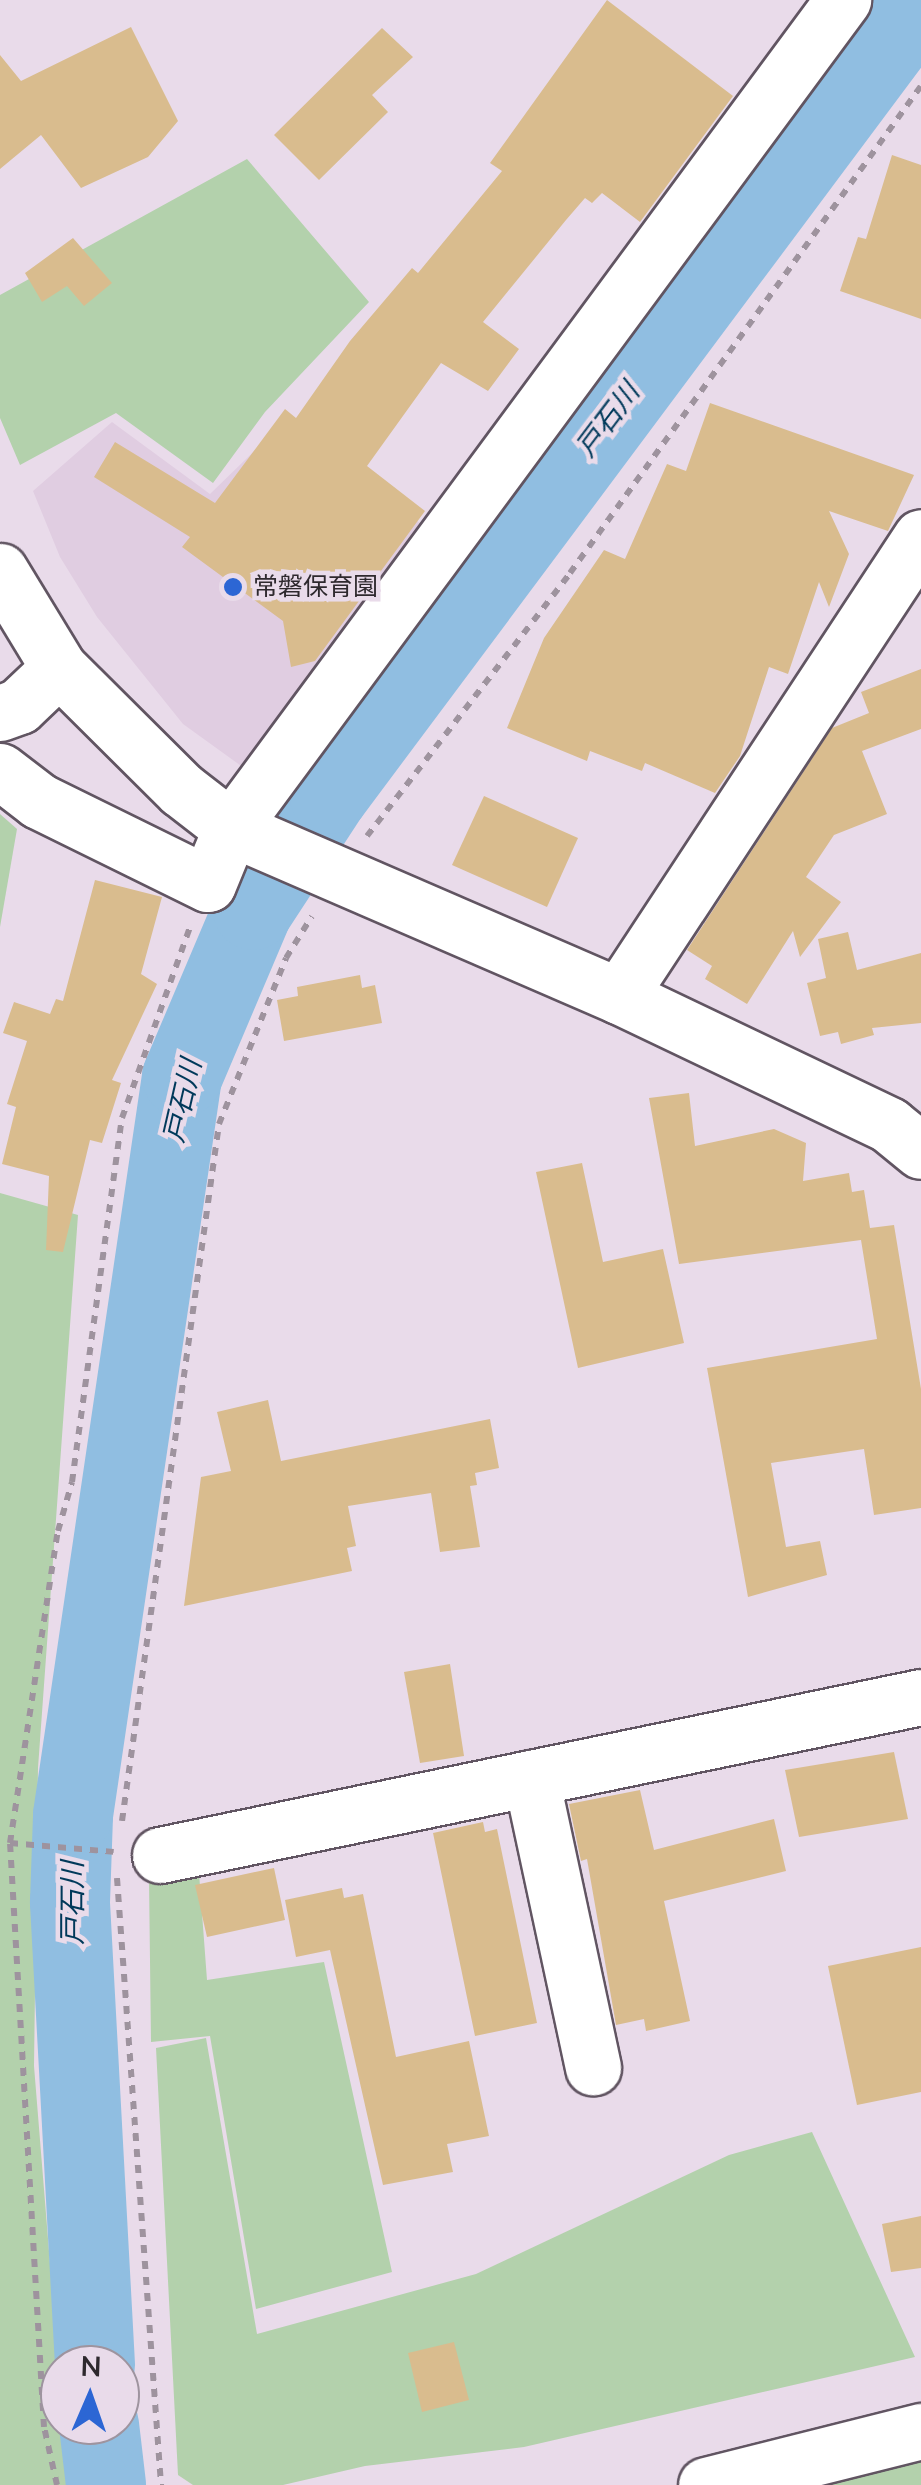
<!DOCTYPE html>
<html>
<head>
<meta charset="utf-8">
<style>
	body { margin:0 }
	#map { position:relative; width:921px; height:2485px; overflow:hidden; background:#e9dbea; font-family:"Nunito Sans","Noto Sans JP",sans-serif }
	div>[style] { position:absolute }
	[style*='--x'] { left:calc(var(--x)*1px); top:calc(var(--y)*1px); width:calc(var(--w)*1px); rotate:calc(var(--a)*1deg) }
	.built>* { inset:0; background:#e0cde1 }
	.green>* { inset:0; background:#b3d1ac }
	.river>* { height:80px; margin:-40px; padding:0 40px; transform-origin:40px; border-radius:40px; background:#90bee1 }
	.building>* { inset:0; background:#d9bc8e }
	.path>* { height:6px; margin-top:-3px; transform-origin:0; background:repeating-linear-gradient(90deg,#9e939e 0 8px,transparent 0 16px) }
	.roads { filter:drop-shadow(2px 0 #615562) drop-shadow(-2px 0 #615562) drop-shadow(0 2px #615562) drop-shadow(0 -2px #615562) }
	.minor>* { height:55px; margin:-27.5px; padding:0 27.5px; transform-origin:27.5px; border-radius:27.5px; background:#fff }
	.dots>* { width:28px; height:28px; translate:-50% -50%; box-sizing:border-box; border:5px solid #e9dbea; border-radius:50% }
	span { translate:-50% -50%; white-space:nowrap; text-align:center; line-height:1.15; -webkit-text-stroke:9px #e9dbea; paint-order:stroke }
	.poi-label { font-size:25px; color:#2e292e }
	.left { translate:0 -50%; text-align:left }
	.water-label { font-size:28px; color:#00395a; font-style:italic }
	.north { position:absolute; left:40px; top:2345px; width:100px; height:100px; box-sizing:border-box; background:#e9dbea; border:2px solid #9e949f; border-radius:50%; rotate:2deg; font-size:28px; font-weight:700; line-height:40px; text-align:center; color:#2e292e }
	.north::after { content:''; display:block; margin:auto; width:35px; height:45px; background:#2c66d4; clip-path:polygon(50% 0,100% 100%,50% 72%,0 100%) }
</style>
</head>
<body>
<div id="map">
	<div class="built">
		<i style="clip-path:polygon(112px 422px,210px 494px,283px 423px,431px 531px,244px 768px,183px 724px,97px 617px,60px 557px,33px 491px)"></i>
	</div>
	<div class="green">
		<i style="clip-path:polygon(247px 159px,369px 302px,265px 412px,213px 483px,116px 413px,20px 465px,0 418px,0 295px)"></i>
		<i style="clip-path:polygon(0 814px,17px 829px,0 927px)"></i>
		<i style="clip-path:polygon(0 1193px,78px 1215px,38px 1768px,34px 2066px,68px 2485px,0 2485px)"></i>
		<i style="clip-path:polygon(199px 1873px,207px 1980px,324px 1962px,392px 2272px,256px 2309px,210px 2036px,151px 2042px,149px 1879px)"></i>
		<i style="clip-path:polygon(206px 2038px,257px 2334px,476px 2274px,729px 2155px,812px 2132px,915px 2357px,524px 2447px,365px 2466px,283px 2485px,193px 2485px,178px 2475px,156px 2048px)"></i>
		<i style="clip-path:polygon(921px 2459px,921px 2485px,807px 2485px)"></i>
	</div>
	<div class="river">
		<i style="--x:95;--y:2365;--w:464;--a:-93.1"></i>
		<i style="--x:70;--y:1902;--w:87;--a:-88"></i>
		<i style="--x:73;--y:1815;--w:746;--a:-81.6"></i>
		<i style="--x:182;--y:1077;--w:181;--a:-67"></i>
		<i style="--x:253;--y:910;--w:139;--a:-56.8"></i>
		<i style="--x:329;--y:794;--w:990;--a:-53.26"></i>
		<i style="--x:99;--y:2425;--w:60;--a:83.3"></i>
	</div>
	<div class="building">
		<i style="clip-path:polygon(607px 0,733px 96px,640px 222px,602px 193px,592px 203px,585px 198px,566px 220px,483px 322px,519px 349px,488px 391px,441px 363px,367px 466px,425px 511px,315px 661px,291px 667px,283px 621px,182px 547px,190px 537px,94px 477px,115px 442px,215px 503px,285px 409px,296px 418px,350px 341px,412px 268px,418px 273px,502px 171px,490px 163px)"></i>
		<i style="clip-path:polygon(131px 27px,178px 121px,148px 157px,81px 188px,41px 135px,0 169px,0 55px,21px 81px)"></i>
		<i style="clip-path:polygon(382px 28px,413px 57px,372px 95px,388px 112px,319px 180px,274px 135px)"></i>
		<i style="clip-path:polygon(892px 155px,921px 165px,921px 319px,840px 291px,858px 237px,866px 239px)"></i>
		<i style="clip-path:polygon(73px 238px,112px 283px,84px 306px,67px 286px,42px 302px,25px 273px)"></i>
		<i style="clip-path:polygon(710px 403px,914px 475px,888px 531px,829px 511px,849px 554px,829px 607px,819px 582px,788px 674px,769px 667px,740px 756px,715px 793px,645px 763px,642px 771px,590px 751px,587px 761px,507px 728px,544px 638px,604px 550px,625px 559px,667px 464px,686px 471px)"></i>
		<i style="clip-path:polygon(921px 669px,921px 729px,862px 751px,887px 814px,834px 835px,806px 877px,841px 902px,800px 957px,793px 931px,747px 1004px,705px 979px,712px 966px,687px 950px,832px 728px,869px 713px,861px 692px)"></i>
		<i style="clip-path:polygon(484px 796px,578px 838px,547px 907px,452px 865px)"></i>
		<i style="clip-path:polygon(95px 880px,162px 897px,141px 974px,157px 984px,112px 1080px,121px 1083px,102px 1143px,90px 1140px,63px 1252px,46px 1250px,49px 1176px,2px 1164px,16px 1107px,7px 1104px,27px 1041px,3px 1033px,14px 1002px,50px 1014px,56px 999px,63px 1001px)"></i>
		<i style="clip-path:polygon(848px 932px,857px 970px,921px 953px,921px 1023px,872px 1028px,874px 1035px,841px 1044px,838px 1032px,820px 1036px,807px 983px,826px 978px,818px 939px)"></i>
		<i style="clip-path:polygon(360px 975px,362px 988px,375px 985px,382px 1023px,284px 1041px,277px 1000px,298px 996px,297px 987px)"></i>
		<i style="clip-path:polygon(689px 1093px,695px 1146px,774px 1129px,806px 1143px,803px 1181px,849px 1173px,852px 1192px,864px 1190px,870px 1228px,894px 1225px,921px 1389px,921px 1508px,874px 1515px,864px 1449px,771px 1463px,786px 1547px,820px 1541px,827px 1575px,748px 1597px,707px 1368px,877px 1339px,861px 1240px,679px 1264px,649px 1098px)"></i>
		<i style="clip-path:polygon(582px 1163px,603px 1262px,663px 1249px,684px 1343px,578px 1368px,536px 1172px)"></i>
		<i style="clip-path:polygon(268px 1400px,281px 1461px,490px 1419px,499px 1468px,475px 1473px,477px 1485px,470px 1486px,480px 1547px,440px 1552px,431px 1493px,348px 1506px,356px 1546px,347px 1548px,352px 1571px,184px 1606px,201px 1477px,231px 1471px,217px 1412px)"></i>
		<i style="clip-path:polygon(450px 1664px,464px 1756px,420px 1763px,404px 1672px)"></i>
		<i style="clip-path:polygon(894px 1752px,908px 1819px,799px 1837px,785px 1770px)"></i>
		<i style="clip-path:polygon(640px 1790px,654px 1850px,774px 1819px,786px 1871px,664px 1901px,690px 2021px,646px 2031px,644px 2019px,616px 2025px,587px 1859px,581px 1861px,569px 1804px)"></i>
		<i style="clip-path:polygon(483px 1822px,485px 1832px,497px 1829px,537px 2023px,475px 2036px,433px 1833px)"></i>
		<i style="clip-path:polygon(274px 1868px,285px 1920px,207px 1937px,195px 1885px)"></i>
		<i style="clip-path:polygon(342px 1888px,344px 1898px,363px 1894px,396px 2057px,469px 2041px,489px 2136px,447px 2144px,453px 2172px,383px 2185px,330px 1950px,296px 1957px,285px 1900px)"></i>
		<i style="clip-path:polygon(921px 1947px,921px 2092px,857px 2105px,828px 1966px)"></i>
		<i style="clip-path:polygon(921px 2216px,921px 2268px,891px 2272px,882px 2224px)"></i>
		<i style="clip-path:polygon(454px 2342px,469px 2400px,422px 2412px,408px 2353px)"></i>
	</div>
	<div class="path">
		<i style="--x:367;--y:836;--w:332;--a:-52.3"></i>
		<i style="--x:570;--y:573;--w:600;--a:-54.22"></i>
		<i style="--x:122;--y:1821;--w:704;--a:-82.08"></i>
		<i style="--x:219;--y:1124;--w:179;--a:-68"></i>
		<i style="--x:286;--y:958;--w:49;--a:-58.2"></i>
		<i style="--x:10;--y:1843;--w:104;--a:4.9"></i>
		<i style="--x:117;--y:1878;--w:609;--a:85.85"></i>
		<i style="--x:57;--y:2485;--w:59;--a:-102.6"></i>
		<i style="--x:44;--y:2427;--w:585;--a:-93.33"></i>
		<i style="--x:10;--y:1843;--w:316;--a:-81.3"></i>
		<i style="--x:58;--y:1531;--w:51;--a:-74.1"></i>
		<i style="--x:72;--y:1482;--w:367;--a:-82.2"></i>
		<i style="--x:122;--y:1118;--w:203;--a:-70.4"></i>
	</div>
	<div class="roads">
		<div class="minor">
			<i style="--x:0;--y:571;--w:114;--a:58.7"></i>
			<i style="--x:59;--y:668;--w:173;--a:44.8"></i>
			<i style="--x:182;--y:790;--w:62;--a:37.8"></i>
			<i style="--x:231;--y:828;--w:423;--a:23.4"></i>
			<i style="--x:619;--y:996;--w:299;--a:25.5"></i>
			<i style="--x:889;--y:1125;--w:41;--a:39.1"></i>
			<i style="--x:0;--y:713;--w:20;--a:-20"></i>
			<i style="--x:19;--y:706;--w:55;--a:-43.5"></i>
			<i style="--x:0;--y:771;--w:49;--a:37.6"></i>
			<i style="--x:39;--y:801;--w:188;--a:26.2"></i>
			<i style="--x:208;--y:884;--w:61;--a:-67.7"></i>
			<i style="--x:231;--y:828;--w:1030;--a:-53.53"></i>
			<i style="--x:619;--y:996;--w:549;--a:-56.66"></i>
			<i style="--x:531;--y:1778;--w:296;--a:77.9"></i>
			<i style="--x:160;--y:1855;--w:777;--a:-11.73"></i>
			<i style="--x:706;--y:2485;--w:222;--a:-14.1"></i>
		</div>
	</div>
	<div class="dots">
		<i style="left:233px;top:587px;background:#2c66d4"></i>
	</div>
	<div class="poi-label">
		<span class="left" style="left:253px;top:587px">常磐保育園</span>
	</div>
	<div class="water-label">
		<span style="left:608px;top:420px;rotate:-53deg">戸石川</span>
		<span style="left:183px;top:1101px;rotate:-77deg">戸石川</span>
		<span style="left:73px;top:1903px;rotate:-90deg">戸石川</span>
	</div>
	<div class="north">N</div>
</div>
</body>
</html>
